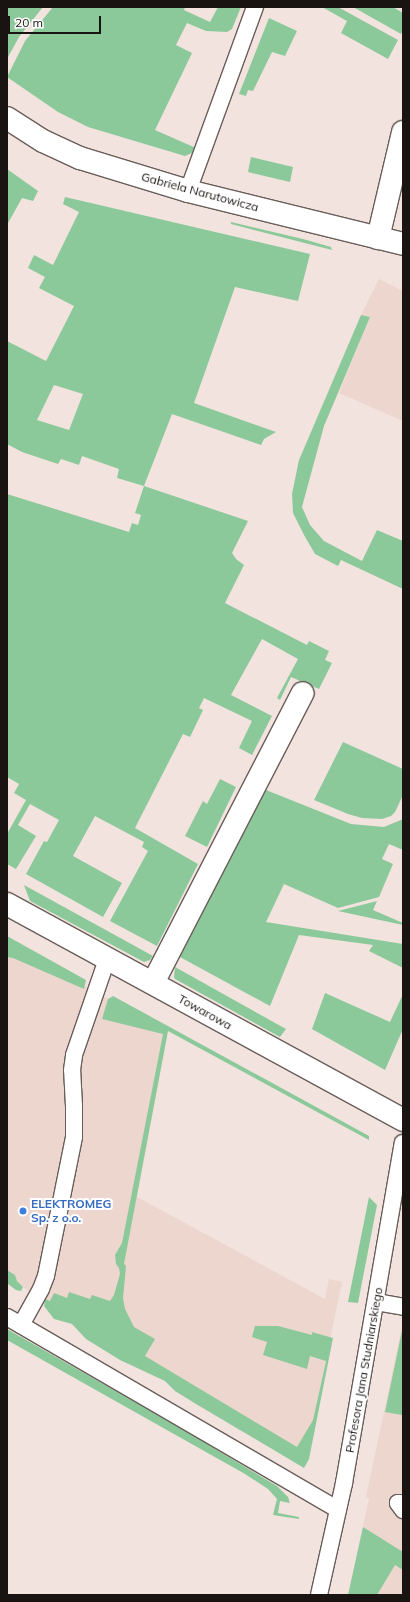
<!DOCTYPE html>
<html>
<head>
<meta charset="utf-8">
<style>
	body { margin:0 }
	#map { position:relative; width:410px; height:1602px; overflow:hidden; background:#f2e3de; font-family:Mulish,sans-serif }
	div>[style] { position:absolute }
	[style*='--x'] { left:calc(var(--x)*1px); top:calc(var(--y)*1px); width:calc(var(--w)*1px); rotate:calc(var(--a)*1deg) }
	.built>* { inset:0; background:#ecd6ce }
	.green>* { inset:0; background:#8cc99a }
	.roads { filter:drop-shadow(1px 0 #695d59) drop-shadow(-1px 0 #695d59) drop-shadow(0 1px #695d59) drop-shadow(0 -1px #695d59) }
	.service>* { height:16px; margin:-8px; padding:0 8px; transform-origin:8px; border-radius:8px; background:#fff }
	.minor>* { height:22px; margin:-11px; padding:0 11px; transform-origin:11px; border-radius:11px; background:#fff }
	.tertiary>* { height:22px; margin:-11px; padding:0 11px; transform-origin:11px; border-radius:11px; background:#fff }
	.dots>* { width:11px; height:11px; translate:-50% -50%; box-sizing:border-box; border:2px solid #fff; border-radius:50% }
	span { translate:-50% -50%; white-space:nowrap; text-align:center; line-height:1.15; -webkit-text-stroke:4px #fff; paint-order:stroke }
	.street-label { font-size:12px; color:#191412 }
	.shop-label { font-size:12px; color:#366cbe; font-weight:700 }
	.left { translate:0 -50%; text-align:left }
	.frame { position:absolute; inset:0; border:8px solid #191412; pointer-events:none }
	.scale { position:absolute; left:8px; top:16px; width:93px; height:18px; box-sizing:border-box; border:2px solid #191412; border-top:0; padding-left:5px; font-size:12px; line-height:14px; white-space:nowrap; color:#191412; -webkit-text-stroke:3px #fff; paint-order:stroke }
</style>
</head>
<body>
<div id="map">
	<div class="built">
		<i style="clip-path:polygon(379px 279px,403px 291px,403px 421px,339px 393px,370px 317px,361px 315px)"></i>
		<i style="clip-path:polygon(7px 944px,168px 1031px,137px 1197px,325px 1299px,329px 1279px,342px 1282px,305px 1460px,44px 1301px,23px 1287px,17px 1281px,15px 1275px,7px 1270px)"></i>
		<i style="clip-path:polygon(403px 1322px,403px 1595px,348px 1595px,369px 1499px,366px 1497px)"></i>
	</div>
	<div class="green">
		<i style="clip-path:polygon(7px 7px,43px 7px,19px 37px,7px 59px)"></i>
		<i style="clip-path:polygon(53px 7px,185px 7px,184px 10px,210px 22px,218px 7px,241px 7px,232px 29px,227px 32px,206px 31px,187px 23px,176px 45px,192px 53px,155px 130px,196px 148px,194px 152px,185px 156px,88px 127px,58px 112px,7px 77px,25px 41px)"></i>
		<i style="clip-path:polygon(322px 7px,338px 7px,398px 40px,388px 59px,341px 33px,347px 21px)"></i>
		<i style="clip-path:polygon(353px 7px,393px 7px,403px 13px,403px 30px,401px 34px)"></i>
		<i style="clip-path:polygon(269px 18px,297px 31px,285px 56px,272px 52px,253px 91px,248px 90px,246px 96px,239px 94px)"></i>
		<i style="clip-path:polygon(251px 157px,293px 167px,290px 182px,248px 172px)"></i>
		<i style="clip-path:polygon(7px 169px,38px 191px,33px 201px,22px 198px,7px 225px)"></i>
		<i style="clip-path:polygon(evenodd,65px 197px,310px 254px,298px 301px,235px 287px,194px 403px,276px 432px,264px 439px,261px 445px,172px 414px,144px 486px,248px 521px,232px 553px,236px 559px,244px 565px,225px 603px,307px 645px,309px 641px,329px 651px,325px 660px,332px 663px,319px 689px,291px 677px,280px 700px,277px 698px,298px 659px,262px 639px,231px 695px,272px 716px,252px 755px,239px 748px,252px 721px,204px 698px,199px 708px,203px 710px,190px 737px,183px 734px,135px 828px,198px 864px,157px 946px,110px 921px,148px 851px,142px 847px,144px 842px,95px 816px,73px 856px,122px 883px,103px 917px,26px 874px,44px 841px,47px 842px,59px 820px,30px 804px,18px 825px,36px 836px,16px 869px,7px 864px,7px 834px,26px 800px,14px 793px,19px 784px,7px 777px,7px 494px,129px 532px,132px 523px,138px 525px,141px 515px,135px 513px,144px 486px,117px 478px,119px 469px,82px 456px,79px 465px,61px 459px,58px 464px,22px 452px,7px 444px,7px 341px,46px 361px,74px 306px,39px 288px,45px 277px,28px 268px,34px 255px,53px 265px,79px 212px,63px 204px,65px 197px,54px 385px,83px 394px,69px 430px,37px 420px,54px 385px)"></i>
		<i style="clip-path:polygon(231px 222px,303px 239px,331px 247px,332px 250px,231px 224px)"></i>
		<i style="clip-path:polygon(361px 315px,370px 317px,324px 426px,302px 507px,310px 525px,324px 541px,362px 561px,377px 530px,403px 541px,403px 589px,341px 560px,338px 566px,315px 554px,304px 535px,293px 513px,292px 494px,299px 460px)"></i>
		<i style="clip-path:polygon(343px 742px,403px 769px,403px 795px,395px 812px,391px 816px,382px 819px,362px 818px,348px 814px,314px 800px)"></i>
		<i style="clip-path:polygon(220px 779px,236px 787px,207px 847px,185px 836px,203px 801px,207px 804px)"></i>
		<i style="clip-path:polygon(266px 790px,351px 824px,384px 827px,403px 819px,403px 850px,389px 844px,382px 859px,393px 864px,379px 897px,338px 908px,284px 884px,266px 922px,403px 944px,403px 968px,369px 951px,373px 945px,299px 935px,270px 1006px,180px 957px,248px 817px,262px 793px)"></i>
		<i style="clip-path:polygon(24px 885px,153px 956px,150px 960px,144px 962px,30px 901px)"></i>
		<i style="clip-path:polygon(377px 901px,373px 910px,403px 923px,403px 925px,338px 911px)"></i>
		<i style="clip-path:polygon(7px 936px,86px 980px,84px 989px,13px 958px,7px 957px)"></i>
		<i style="clip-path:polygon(175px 967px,286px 1029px,280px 1037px,175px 979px,174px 977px)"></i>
		<i style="clip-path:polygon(325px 993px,390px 1022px,403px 994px,403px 1029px,385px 1070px,312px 1029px)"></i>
		<i style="clip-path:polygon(113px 996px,369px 1136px,369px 1140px,168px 1031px,124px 1264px,126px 1266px,123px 1298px,125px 1309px,134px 1327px,155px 1339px,145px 1356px,297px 1447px,313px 1420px,326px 1361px,310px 1356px,307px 1369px,263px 1355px,267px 1342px,252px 1337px,255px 1326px,278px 1326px,312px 1335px,312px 1332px,333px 1338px,309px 1459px,304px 1468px,196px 1404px,175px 1391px,165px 1381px,120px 1360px,86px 1339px,72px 1324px,54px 1319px,44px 1306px,45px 1299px,50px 1301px,54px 1293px,67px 1298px,69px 1292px,90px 1299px,92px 1295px,110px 1301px,114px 1295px,120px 1274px,119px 1268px,116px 1264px,115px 1255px,122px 1243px,163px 1034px,102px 1019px,108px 999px)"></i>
		<i style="clip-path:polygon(369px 1197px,377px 1205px,358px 1303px,348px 1302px)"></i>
		<i style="clip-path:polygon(7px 1270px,15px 1275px,17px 1281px,23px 1287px,21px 1291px,16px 1290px,8px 1284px)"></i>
		<i style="clip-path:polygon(403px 1326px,403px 1413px,402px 1415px,385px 1412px)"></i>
		<i style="clip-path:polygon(7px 1329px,182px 1429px,277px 1486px,288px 1497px,290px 1503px,280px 1501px,278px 1513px,299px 1517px,299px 1519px,273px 1515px,277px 1499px,268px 1489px,245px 1474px,7px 1340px)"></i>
		<i style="clip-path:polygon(363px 1527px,403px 1552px,403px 1570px,395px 1565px,377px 1595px,348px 1595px)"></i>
	</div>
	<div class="roads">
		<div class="service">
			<i style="--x:188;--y:191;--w:196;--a:-70"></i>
			<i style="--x:376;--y:1302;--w:27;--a:10"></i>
			<i style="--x:7;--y:1317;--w:383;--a:30.2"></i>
			<i style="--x:21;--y:1325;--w:41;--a:-60.9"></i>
			<i style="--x:41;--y:1289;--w:14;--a:-69"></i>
			<i style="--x:46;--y:1276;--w:142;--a:-78.6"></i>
			<i style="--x:74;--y:1137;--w:31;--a:-90"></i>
			<i style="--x:74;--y:1106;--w:36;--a:-93"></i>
			<i style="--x:72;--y:1070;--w:15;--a:-82"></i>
			<i style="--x:74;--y:1055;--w:102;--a:-71"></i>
			<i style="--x:403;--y:1503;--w:5;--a:180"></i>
			<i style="--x:398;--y:1503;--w:9;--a:54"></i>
			<i style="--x:319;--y:1595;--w:115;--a:-77.4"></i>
			<i style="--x:344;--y:1483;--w:345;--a:-80.2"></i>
		</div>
		<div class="minor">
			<i style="--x:378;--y:238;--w:109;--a:-76.7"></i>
			<i style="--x:7;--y:904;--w:451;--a:28.6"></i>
			<i style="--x:153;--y:983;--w:326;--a:-62.7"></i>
		</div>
		<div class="tertiary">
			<i style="--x:7;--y:118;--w:43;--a:32.6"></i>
			<i style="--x:43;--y:141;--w:41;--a:24.7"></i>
			<i style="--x:80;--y:158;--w:113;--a:17"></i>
			<i style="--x:188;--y:191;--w:221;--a:13.8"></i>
		</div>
	</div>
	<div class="dots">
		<i style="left:23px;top:1211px;background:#3f7fe0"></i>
	</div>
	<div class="street-label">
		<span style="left:200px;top:192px;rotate:15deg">Gabriela Narutowicza</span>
		<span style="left:205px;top:1012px;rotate:29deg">Towarowa</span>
		<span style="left:364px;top:1370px;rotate:-80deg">Profesora Jana Studniarskiego</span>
	</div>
	<div class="shop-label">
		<span class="left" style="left:31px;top:1211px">ELEKTROMEG<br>Sp. z o.o.</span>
	</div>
	<div class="frame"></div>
	<div class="scale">20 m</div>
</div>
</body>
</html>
